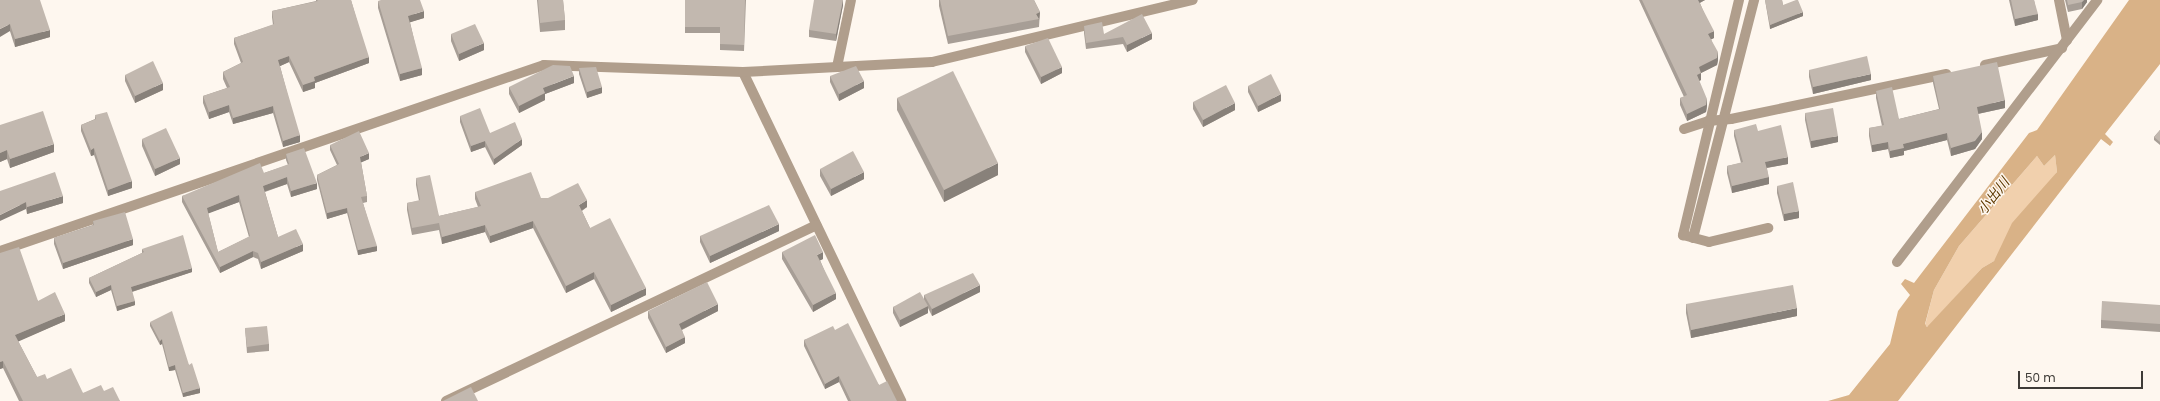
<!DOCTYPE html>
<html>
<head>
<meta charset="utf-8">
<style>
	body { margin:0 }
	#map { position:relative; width:2160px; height:401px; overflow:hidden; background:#fef7ef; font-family:Poppins,"Noto Sans JP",sans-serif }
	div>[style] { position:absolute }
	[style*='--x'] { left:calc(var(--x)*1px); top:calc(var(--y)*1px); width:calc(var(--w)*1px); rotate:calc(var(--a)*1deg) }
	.green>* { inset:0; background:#f1d0ad }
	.water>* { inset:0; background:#d9b287 }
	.minor>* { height:10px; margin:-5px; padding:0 5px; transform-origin:5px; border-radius:5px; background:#b09e8c }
	.wall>* { inset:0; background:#a79e96 }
	.shaded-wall>* { inset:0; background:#88817a }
	.building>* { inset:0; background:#c2b8af }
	span { translate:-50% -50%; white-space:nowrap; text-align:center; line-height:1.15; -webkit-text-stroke:3px #fef7ef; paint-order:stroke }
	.water-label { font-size:14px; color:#5e3901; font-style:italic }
	.scale { position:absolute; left:2018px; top:371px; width:125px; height:18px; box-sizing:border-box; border:2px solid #3e3b37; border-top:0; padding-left:5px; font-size:12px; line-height:14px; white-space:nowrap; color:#3e3b37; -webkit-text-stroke:3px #fef7ef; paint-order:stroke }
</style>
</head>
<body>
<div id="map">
	<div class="green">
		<i style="clip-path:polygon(2055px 155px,2057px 172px,1994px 261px,1982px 268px,1928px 327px,1925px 325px,1934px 290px,1959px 246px,2037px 156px,2044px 166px)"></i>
	</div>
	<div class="water">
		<i style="clip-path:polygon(evenodd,2129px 0,2160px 0,2160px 64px,2105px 134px,2113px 142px,2110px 146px,2101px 139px,1898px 401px,1828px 401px,1849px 395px,1890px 344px,1898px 311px,1910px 295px,1901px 284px,1905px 279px,1914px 283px,2029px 133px,2037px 130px,2129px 0,2055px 155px,2057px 172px,2012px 223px,1994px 261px,1982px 268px,1927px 327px,1925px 324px,1934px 290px,1959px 246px,2037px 156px,2044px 166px,2055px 155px)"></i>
	</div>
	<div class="minor">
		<i style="--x:1739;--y:0;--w:242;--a:103.4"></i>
		<i style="--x:1683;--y:235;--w:27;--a:15"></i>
		<i style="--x:1709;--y:242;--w:61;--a:-13.3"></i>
		<i style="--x:2059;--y:0;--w:41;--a:78.7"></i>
		<i style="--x:1985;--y:65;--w:79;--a:-12.4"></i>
		<i style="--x:837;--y:67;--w:68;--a:-78.2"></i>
		<i style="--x:743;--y:72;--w:365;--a:64.3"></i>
		<i style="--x:1684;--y:129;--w:25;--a:-18"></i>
		<i style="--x:1708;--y:121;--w:23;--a:-5"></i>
		<i style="--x:1731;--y:119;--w:220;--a:-11.8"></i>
		<i style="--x:1693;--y:238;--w:246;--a:-75.6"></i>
		<i style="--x:0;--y:251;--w:575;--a:-18.88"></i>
		<i style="--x:544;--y:65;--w:199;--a:2"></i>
		<i style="--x:743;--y:72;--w:189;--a:-3"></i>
		<i style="--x:932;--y:62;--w:268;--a:-13.4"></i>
		<i style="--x:1897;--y:262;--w:330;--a:-52.6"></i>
		<i style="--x:446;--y:401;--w:410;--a:-25.4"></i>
	</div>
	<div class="wall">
		<i style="clip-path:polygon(0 0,50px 37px,15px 47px)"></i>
		<i style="clip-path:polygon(316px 0,351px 0,369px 63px,315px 83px,315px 88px,303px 92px,289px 62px,280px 66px,300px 142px,283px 147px,273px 113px,233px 124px,229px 112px,209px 119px,203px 103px,203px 96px,227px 88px,223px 79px,223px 72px,241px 63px,234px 44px,234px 38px,273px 25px,272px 17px,272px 11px,316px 1px)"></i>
		<i style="clip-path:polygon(537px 0,563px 0,565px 20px,565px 30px,540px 32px)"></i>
		<i style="clip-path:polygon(685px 0,746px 0,744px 51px,720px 50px,720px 33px,685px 33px)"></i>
		<i style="clip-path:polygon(843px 0,843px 5px,836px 41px,809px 37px,809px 30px)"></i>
		<i style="clip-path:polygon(939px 0,1034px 0,1040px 12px,1039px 27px,948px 44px,939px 6px)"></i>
		<i style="clip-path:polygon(1639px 0,1705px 0,1700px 3px,1714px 38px,1711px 39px,1718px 60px,1717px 65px,1701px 73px,1701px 80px,1699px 81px,1707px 106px,1706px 112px,1687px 121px,1680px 105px,1680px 98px,1684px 97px)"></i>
		<i style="clip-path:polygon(1765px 0,1782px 0,1783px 5px,1803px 16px,1770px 29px)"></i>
		<i style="clip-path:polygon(2009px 0,2034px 0,2038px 20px,2015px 26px)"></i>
		<i style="clip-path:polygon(2065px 0,2087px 0,2087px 2px,2082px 9px,2068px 12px)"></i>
		<i style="clip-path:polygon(378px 1px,424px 18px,410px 22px,422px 75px,400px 81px,378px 8px)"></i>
		<i style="clip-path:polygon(1084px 26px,1104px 34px,1152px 39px,1127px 52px,1123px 44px,1086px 49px,1084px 33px)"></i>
		<i style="clip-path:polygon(451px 34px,484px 50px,459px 61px,451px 41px)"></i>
		<i style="clip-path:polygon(1025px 46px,1062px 73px,1041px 84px,1025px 52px)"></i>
		<i style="clip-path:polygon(579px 68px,602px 93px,587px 98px,579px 74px)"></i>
		<i style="clip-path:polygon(1809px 70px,1871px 80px,1813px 94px,1809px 77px)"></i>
		<i style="clip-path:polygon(125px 75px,163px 90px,135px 103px,125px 81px)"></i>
		<i style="clip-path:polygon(830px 76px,864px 88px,839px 101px,830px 82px)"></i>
		<i style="clip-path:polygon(1933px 76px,2005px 108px,1978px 114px,1982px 139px,1975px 149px,1951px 156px,1947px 140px,1904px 151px,1904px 155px,1890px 158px,1888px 149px,1872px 152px,1869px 136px,1869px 128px,1882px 126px,1876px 98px,1876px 91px,1899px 119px,1939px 109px,1933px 83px)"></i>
		<i style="clip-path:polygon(574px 83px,545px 94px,545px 100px,519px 113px,509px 94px,509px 87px)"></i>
		<i style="clip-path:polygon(1248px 86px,1281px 101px,1258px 112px,1248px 92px)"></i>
		<i style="clip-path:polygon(897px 98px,998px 175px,944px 202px,897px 110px)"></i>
		<i style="clip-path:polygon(1193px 102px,1235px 110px,1203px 127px,1193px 109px)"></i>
		<i style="clip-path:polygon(1805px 113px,1838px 142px,1811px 148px,1805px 120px)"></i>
		<i style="clip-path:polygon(95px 115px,132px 188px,108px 196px,94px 155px,91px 156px,81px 131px,81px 125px,95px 119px)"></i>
		<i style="clip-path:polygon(460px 116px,490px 133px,522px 145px,494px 165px,485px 147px,471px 152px,460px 122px)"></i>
		<i style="clip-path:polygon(0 125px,54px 152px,10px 168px,7px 159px,0 162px)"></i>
		<i style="clip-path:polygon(1734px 130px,1758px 131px,1788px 164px,1767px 168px,1769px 184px,1732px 193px,1727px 173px,1727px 166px,1741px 163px,1734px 136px)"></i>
		<i style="clip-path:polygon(2160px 130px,2160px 145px,2154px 140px,2154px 137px)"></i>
		<i style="clip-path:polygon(142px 139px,180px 164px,155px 176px,142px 146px)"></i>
		<i style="clip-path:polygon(330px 145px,369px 159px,361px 162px,367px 196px,367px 202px,363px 203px,377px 251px,358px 255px,347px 213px,327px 219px,317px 180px,317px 175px,337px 165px,330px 150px)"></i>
		<i style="clip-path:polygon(evenodd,286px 154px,317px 189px,291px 197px,287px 184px,265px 192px,278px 237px,303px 251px,261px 269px,258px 259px,253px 257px,220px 273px,182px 202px,182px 196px,264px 173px,288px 165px,286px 160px,286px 154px,239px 202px,249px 237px,218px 252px,208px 213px,239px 202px)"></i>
		<i style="clip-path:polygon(820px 169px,864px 179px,831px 196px,820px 176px)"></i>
		<i style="clip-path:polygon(416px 178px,439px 216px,478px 207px,475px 199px,475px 192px,541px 198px,587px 207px,582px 211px,590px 228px,646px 295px,611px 312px,594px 279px,566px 293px,533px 228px,490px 243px,485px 232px,442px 244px,439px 230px,412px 235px,407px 210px,407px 203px,419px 201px,416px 185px)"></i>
		<i style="clip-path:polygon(1777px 186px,1799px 218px,1784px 221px,1777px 193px)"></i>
		<i style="clip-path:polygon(0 191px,63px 203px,27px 214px,26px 209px)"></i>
		<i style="clip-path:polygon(93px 221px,133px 245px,63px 269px,54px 244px,54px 238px,93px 225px)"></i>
		<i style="clip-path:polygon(779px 231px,710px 263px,700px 242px,700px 236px)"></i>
		<i style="clip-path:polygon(142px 249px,192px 272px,132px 292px,135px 305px,117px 311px,111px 290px,96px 297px,89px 283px,89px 278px,142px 253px)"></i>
		<i style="clip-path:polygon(782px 252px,823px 259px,820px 260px,836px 299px,813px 312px,782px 259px)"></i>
		<i style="clip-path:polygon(0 253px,38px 301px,65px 321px,18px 341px,37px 377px,47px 379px,83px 393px,104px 391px,120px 401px,19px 401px,3px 368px,0 369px)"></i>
		<i style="clip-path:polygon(980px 292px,932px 316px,928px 308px,928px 313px,900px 327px,893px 313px,893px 307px,924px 300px,924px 295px)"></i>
		<i style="clip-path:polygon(1686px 304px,1797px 316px,1691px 338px,1686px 313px)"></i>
		<i style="clip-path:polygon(2160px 305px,2160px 332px,2101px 328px,2101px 320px)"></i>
		<i style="clip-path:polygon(648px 311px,718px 311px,682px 330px,685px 343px,666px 353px,648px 318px)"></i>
		<i style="clip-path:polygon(150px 322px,189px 365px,200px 393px,183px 397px,175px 370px,169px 371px,162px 344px,160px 345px,150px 326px)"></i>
		<i style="clip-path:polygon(245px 328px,269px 344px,269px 351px,247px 353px)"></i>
		<i style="clip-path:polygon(835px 330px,879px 385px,897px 401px,848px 401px,839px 382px,825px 389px,804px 346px,804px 340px)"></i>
	</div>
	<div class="shaded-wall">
		<i style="clip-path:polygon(843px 0,843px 5px,836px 41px,836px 34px)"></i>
		<i style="clip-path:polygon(1697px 0,1705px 0,1697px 4px)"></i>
		<i style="clip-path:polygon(2084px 0,2087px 0,2087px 2px,2082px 9px,2082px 2px)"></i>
		<i style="clip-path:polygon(424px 11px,424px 18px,408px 23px,408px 16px)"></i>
		<i style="clip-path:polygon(1040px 12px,1039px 20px,1036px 14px)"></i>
		<i style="clip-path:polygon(1803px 12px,1803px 16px,1770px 29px,1770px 25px)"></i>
		<i style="clip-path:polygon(2038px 14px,2038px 20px,2015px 26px,2015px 19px)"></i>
		<i style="clip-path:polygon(10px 24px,10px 31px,0 37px,0 29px)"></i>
		<i style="clip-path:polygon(50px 30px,50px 37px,15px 47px,15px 39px)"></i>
		<i style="clip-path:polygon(1714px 31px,1714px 38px,1708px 41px,1708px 34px)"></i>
		<i style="clip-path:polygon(1152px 33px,1152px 39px,1127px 52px,1127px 45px)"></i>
		<i style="clip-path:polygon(484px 43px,484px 50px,459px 61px,459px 54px)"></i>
		<i style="clip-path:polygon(1718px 52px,1718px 60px,1717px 65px,1699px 74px,1701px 73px,1701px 80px,1697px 82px,1697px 75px,1699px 67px)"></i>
		<i style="clip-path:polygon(289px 56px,289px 62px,278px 67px,278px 60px)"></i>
		<i style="clip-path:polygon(369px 57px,369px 63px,315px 83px,315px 88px,303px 92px,303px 85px,314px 77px)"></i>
		<i style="clip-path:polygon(1062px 67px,1062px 73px,1041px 84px,1041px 77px)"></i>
		<i style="clip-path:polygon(422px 68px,422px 75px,400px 81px,400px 74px)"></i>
		<i style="clip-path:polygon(1871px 74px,1871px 80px,1813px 94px,1813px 87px)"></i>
		<i style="clip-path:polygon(574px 76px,574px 83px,545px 94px,545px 100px,519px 113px,519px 106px,543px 88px)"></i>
		<i style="clip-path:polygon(864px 81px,864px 88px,839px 101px,839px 94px)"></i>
		<i style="clip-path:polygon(163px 83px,163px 90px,135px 103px,135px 96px)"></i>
		<i style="clip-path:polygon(602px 87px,602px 93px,587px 98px,587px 92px)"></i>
		<i style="clip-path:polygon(1281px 94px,1281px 101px,1258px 112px,1258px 106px)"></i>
		<i style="clip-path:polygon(1707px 99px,1707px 106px,1706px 112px,1687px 121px,1687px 114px)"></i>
		<i style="clip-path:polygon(2005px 100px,2005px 108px,1977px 114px,1977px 107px)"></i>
		<i style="clip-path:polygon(1235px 103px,1235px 110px,1203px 127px,1203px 120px)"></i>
		<i style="clip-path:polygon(229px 105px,229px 112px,209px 119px,209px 112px)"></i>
		<i style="clip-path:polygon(273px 106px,273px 113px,233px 124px,233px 118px)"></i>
		<i style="clip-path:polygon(1982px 132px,1982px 139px,1975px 149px,1951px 156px,1951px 148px)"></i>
		<i style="clip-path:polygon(1947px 133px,1947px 140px,1904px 151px,1904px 155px,1890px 158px,1890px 151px,1903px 144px)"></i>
		<i style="clip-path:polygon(300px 135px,300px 142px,283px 147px,283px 141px)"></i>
		<i style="clip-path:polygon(1838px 136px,1838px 142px,1811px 148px,1811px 141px)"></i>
		<i style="clip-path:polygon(522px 139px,522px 145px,494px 165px,494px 159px)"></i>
		<i style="clip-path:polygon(485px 141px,485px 147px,471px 152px,471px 146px)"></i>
		<i style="clip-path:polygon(1888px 142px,1888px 149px,1872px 152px,1872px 145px)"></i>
		<i style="clip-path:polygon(54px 144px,54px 152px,10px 168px,10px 159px)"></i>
		<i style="clip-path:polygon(94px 148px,94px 155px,91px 156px,91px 150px)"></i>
		<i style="clip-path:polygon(7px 150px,7px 159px,0 162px,0 153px)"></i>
		<i style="clip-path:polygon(369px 153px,369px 159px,360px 163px,360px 157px)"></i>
		<i style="clip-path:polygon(1788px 157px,1788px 164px,1765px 168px,1765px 162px)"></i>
		<i style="clip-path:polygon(180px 158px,180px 164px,155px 176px,155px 169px)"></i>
		<i style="clip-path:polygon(998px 163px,998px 175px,944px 202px,944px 190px)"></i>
		<i style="clip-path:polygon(864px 172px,864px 179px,831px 196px,831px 189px)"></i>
		<i style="clip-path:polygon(287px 177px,287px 184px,263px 192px,263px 186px)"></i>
		<i style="clip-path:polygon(1769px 177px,1769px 184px,1732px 193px,1732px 186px)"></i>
		<i style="clip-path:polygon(132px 181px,132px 188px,108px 196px,108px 190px)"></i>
		<i style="clip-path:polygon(317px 183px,317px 189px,291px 197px,291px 191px)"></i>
		<i style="clip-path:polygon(239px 195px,239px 202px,207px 214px,207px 208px)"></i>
		<i style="clip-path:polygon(63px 196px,63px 203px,27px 214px,27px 207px)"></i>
		<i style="clip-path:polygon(587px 200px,587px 207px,579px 212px,579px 205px)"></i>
		<i style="clip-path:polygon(26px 202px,26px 209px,0 221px,0 215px)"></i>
		<i style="clip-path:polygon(347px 208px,347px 213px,327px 219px,327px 213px)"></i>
		<i style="clip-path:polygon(1799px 211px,1799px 218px,1784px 221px,1784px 214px)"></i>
		<i style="clip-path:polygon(533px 221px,533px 228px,490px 243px,490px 236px)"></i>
		<i style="clip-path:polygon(779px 224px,779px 231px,710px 263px,710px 256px)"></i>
		<i style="clip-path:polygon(485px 225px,485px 232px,442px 244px,442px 237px)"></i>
		<i style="clip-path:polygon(133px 239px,133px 245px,63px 269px,63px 263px)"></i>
		<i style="clip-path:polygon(303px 244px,303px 251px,261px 269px,261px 262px)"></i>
		<i style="clip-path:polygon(377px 246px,377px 251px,358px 255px,358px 250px)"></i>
		<i style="clip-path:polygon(253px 251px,253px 257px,220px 273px,220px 267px)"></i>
		<i style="clip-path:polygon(823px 252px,823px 259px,817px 262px,817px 255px)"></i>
		<i style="clip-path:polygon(192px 268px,192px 272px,131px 292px,131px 287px)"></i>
		<i style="clip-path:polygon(594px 272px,594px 279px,566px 293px,566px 286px)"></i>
		<i style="clip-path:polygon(111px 285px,111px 290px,96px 297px,96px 292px)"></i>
		<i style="clip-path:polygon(980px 285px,980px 292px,932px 316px,932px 309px)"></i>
		<i style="clip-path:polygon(646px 288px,646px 295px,611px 312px,611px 305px)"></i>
		<i style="clip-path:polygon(836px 293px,836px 299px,813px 312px,813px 305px)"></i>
		<i style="clip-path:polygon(135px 301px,135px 305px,117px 311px,117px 306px)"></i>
		<i style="clip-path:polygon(718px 304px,718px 311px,679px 331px,679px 324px)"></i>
		<i style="clip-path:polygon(928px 306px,928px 313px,900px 327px,900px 320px)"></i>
		<i style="clip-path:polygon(1797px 308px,1797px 316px,1691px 338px,1691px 330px)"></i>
		<i style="clip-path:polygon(65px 314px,65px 321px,15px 343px,15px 335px)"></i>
		<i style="clip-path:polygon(685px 337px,685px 343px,666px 353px,666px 347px)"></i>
		<i style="clip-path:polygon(162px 339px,162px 344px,160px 345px,160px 341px)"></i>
		<i style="clip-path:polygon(3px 361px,3px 368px,0 369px,0 362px)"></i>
		<i style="clip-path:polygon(175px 365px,175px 370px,169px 371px,169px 367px)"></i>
		<i style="clip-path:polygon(839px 376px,839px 382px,825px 389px,825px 384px)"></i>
		<i style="clip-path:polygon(200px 388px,200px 393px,183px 397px,183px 393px)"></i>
	</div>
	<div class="building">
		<i style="clip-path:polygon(0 0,40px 0,50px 30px,15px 39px,10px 24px,0 29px)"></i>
		<i style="clip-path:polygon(317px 0,351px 0,369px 57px,314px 77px,315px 81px,303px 85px,289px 56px,278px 60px,300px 135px,283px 141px,273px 106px,233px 118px,229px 105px,209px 112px,203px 96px,230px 87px,223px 72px,243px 62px,234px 38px,274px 24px,272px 11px,318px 1px)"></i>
		<i style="clip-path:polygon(381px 0,420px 0,424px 11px,408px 16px,422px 68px,400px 74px,378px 1px)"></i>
		<i style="clip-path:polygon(538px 0,563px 0,565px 20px,540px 23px)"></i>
		<i style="clip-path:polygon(685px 0,745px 0,744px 45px,720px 44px,720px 27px,685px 27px)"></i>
		<i style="clip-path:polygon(814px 0,843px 0,836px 34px,809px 30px)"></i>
		<i style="clip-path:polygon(940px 0,1034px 0,1040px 12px,1036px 14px,1039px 19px,948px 36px)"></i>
		<i style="clip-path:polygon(1642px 0,1698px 0,1714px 31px,1708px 34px,1718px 52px,1717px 58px,1699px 67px,1701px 73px,1697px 75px,1707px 99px,1706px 105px,1687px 114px,1680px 98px,1687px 95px)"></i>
		<i style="clip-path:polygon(1765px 0,1782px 0,1783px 5px,1796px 0,1798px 0,1803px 12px,1770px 25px)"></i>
		<i style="clip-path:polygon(2011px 0,2034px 0,2038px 14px,2015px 19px)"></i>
		<i style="clip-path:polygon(2067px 0,2084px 0,2082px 2px,2068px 5px)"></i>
		<i style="clip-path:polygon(1142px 14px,1152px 33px,1127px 45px,1123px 37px,1086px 43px,1084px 26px,1102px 22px,1104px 34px)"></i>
		<i style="clip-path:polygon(475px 24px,484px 43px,459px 54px,451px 34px)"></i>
		<i style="clip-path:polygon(1048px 38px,1062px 67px,1041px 77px,1025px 46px)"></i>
		<i style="clip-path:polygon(1867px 56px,1871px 74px,1813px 87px,1809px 70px)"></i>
		<i style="clip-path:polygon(153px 61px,163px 83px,135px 96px,125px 75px)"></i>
		<i style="clip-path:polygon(1997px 62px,2005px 100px,1977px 107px,1982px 132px,1975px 141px,1951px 148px,1947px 133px,1903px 144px,1904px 148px,1890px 151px,1888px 142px,1872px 145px,1869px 128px,1884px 125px,1876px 91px,1892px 87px,1899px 119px,1940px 109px,1933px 76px)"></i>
		<i style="clip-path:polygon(553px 65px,570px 66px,574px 76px,543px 88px,545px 93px,519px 106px,509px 87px)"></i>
		<i style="clip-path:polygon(856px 66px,864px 81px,839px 94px,830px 76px)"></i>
		<i style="clip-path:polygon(596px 67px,602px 87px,587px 92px,579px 68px)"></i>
		<i style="clip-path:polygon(953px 71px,998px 163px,944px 190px,897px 98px)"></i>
		<i style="clip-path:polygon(1271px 74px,1281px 94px,1258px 106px,1248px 86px)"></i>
		<i style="clip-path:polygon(1226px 85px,1235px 103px,1203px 120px,1193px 102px)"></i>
		<i style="clip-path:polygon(480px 108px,490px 133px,515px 122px,522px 139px,494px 159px,485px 141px,471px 146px,460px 116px)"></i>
		<i style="clip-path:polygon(1833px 108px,1838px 136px,1811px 141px,1805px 113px)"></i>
		<i style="clip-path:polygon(43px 111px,54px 144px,10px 159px,7px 150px,0 153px,0 125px)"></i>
		<i style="clip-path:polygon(107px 112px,132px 181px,108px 190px,94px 148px,91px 150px,81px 125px,96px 119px,95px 115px)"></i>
		<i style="clip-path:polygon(1756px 124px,1758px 131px,1781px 125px,1788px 157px,1765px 162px,1769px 177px,1732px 186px,1727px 166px,1743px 162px,1734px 130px)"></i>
		<i style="clip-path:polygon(166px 128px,180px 158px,155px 169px,142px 139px)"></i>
		<i style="clip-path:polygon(2160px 130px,2160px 142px,2154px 137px)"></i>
		<i style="clip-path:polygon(359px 131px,369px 153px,360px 157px,367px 196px,361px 197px,377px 246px,358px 250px,347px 208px,327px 213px,317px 175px,339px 164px,330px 145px)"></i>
		<i style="clip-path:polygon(evenodd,304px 148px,317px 183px,291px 191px,287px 177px,263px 186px,278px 237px,296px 229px,303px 244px,261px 262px,258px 253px,253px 251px,220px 267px,213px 254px,217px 252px,213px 254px,182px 196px,260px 163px,264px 173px,289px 164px,286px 154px,304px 148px,239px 195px,250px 236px,218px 252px,207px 208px,239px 195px)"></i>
		<i style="clip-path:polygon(853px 151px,864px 172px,831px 189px,820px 169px)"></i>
		<i style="clip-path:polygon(55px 172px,63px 196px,27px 207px,26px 202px,0 215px,0 191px)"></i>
		<i style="clip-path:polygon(531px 172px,541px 198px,548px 198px,578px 183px,587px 200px,579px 205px,590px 228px,610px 218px,646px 288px,611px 305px,594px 272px,566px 286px,533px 221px,490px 236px,485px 225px,442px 237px,439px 223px,412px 228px,407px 203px,420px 200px,416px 178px,430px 175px,439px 216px,481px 206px,475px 192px)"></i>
		<i style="clip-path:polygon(1793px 182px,1799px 211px,1784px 214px,1777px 186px)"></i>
		<i style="clip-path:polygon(769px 205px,779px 224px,710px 256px,700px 236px)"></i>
		<i style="clip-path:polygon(125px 212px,133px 239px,63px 263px,54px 238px,94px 225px,93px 221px)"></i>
		<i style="clip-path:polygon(183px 235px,192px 268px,131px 287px,135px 301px,117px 306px,111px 285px,96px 292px,89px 278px,144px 252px,142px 249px)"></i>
		<i style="clip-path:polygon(815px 235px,823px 252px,817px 255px,836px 293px,813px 305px,782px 252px)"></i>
		<i style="clip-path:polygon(19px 247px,38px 301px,55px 292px,65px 314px,15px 335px,37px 377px,45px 374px,47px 379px,71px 368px,83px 393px,101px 385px,104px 391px,113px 387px,120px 401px,23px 401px,3px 361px,0 362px,0 253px)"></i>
		<i style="clip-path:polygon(973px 273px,980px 285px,932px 309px,924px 295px)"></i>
		<i style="clip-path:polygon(707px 282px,718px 304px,679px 324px,685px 337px,666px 347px,648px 311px)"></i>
		<i style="clip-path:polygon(1793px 285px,1797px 308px,1691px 330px,1686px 304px)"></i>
		<i style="clip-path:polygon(920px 292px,928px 306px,900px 320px,893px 307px)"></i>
		<i style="clip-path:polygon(2102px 301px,2160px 305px,2160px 324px,2101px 320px)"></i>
		<i style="clip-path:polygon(172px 311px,189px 365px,192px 363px,200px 388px,183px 393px,175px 365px,169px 367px,162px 339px,160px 341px,150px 322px)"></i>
		<i style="clip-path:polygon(848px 323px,879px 385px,887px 381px,897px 401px,851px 401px,839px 376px,825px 384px,804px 340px,833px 326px,835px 330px)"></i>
		<i style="clip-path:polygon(267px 326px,269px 344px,247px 347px,245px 328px)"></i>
		<i style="clip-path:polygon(471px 387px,478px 401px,443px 401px)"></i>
	</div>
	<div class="water-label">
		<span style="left:1993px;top:196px;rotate:-52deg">小出川</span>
	</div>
	<div class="scale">50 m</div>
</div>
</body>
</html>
